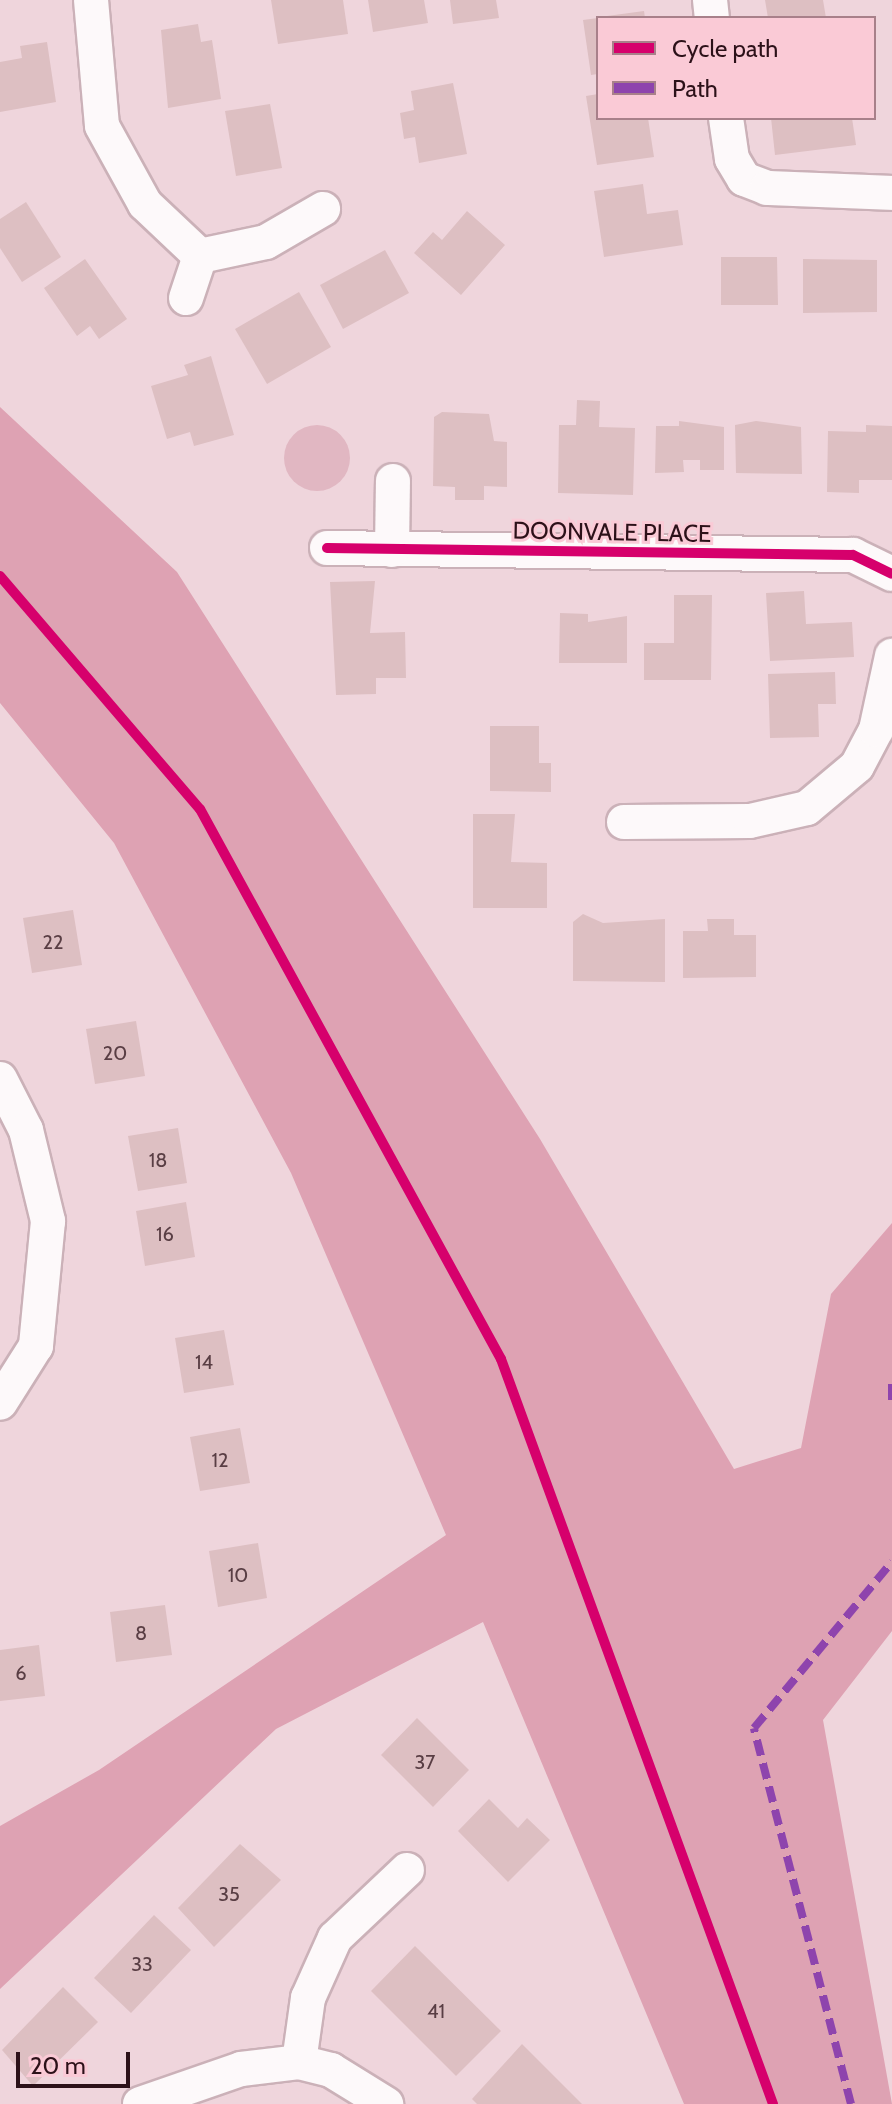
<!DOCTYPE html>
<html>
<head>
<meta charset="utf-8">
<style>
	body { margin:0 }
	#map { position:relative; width:892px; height:2104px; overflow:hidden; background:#efd5dc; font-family:Cabin,sans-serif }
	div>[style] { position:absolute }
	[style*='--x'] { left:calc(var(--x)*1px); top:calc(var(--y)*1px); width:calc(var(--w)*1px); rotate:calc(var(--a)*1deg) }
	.green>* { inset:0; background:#e1b7c2 }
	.round { border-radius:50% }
	.forest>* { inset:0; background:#dea2b3 }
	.building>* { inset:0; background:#ddbfc2 }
	.roads { filter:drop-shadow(2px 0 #cbb1b8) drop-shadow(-2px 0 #cbb1b8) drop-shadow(0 2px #cbb1b8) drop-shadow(0 -2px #cbb1b8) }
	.minor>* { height:34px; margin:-17px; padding:0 17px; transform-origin:17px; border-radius:17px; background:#fdf9fa }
	.quiet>* { height:8px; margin-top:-4px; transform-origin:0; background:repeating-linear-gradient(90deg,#8e44ad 0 16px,transparent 0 24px) }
	.cycleway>* { height:10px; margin:-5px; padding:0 5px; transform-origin:5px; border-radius:5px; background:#d6006c }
	span { translate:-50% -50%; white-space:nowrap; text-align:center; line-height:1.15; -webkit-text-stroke:6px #facad6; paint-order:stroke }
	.number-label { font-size:20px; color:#593e44 }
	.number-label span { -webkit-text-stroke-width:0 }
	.street-label { font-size:24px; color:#2c1119 }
	.legend { position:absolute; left:596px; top:16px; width:280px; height:104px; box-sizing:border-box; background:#facad6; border:2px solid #a8808a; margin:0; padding:10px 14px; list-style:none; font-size:24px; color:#2c1119 }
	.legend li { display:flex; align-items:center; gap:16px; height:40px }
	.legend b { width:40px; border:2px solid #a8808a }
	.scale { position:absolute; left:16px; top:2052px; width:114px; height:36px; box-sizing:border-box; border:4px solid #2c1119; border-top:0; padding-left:10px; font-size:24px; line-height:28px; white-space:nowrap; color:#2c1119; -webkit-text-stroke:6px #facad6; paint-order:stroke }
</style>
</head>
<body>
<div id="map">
	<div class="green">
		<i class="round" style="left:284px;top:425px;width:66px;height:66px"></i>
	</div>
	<div class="forest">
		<i style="clip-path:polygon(0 407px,177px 572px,540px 1139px,734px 1469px,801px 1448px,831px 1294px,892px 1223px,892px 1631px,823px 1720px,892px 2104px,684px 2104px,483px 1622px,276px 1729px,0 1989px,0 1826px,99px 1770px,446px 1535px,291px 1173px,114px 843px,0 703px)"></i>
	</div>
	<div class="building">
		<i style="clip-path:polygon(271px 0,343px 0,348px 34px,278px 44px)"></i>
		<i style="clip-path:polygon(368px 0,424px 0,428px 23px,373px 32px)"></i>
		<i style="clip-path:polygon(450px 0,496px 0,499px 18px,453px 24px)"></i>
		<i style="clip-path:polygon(765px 0,823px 0,826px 18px,768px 18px)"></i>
		<i style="clip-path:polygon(644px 11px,645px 18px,607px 18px,607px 16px)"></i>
		<i style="clip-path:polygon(598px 18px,598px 74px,591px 75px,583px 20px)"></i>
		<i style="clip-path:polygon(198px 24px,201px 42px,212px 40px,221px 99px,168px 108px,161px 30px)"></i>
		<i style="clip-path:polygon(47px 42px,56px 102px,0 112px,0 62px,22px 58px,20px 46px)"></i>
		<i style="clip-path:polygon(453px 83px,467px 154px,419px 163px,415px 137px,404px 139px,400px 113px,414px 110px,411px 91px)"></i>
		<i style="clip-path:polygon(598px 94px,598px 118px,648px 118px,654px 157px,597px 165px,586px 96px)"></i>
		<i style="clip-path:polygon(270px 104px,282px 168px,236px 176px,225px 111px)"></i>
		<i style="clip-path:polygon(771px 118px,852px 118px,856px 145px,775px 155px)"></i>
		<i style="clip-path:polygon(643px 184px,647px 214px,678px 210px,683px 245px,604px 257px,594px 191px)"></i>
		<i style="clip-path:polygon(26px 202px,61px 257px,22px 282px,0 248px,0 219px)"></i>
		<i style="clip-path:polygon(467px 211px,505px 245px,461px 295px,414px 253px,433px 232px,442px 240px)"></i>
		<i style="clip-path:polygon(385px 250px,409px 293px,343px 329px,320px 285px)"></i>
		<i style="clip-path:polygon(721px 257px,777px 257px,778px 305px,721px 305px)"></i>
		<i style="clip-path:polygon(85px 259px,127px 319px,99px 339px,90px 326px,77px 336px,44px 288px)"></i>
		<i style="clip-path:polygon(803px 259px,877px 260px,877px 312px,803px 313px)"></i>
		<i style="clip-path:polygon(299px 292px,331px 347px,267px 384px,235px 329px)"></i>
		<i style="clip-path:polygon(211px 356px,234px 435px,194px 446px,190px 432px,167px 439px,151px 386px,188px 375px,184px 365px)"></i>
		<i style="clip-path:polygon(577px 400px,600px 401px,599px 427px,635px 428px,633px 495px,558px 493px,559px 425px,576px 425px)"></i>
		<i style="clip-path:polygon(442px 412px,489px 414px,494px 441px,507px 442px,507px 487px,484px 486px,484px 500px,455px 500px,455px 487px,433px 486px,434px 417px)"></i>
		<i style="clip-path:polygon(679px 421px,724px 427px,724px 470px,700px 470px,700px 460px,683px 460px,684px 472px,655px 473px,656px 426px,679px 426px)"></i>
		<i style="clip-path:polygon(756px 421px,801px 427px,802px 474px,736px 473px,735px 425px)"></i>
		<i style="clip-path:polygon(866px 425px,892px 426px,892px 480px,859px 480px,859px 493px,827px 492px,828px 431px,866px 432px)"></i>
		<i style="clip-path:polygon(375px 581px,370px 633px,405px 632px,406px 678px,376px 678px,376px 694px,336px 695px,330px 582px)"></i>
		<i style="clip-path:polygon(804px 591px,806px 624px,852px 622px,854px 657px,770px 661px,766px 593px)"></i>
		<i style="clip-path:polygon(674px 595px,712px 595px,711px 680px,644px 680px,644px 643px,674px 643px)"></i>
		<i style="clip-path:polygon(560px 613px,588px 614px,588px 622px,627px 616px,627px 663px,559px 663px)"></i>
		<i style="clip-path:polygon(835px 672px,836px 704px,818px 704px,819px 737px,770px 738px,768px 674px)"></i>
		<i style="clip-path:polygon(490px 726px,539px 726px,539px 763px,551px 763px,551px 792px,490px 791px)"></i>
		<i style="clip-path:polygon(473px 814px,515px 814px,511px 862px,547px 863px,547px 908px,473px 908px)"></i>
		<i style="clip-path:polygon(73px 910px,82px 965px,32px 973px,23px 918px)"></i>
		<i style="clip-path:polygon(583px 914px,603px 923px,665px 919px,665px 982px,573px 981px,573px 922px)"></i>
		<i style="clip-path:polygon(707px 919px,734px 919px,734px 935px,756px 935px,756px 977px,683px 978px,683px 931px,708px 931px)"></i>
		<i style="clip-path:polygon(136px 1021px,145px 1076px,95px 1084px,86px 1029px)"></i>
		<i style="clip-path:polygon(178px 1128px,187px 1183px,138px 1191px,128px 1136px)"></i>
		<i style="clip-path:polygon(186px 1202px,195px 1257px,145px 1266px,136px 1211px)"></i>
		<i style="clip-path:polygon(224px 1330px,234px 1385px,184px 1393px,175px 1338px)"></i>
		<i style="clip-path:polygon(240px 1428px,250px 1483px,200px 1491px,190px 1437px)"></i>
		<i style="clip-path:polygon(258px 1543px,267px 1598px,218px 1607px,209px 1551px)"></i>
		<i style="clip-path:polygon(165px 1605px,172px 1655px,116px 1662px,110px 1612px)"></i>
		<i style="clip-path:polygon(39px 1645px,45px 1696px,0 1701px,0 1650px)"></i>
		<i style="clip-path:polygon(417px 1718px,469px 1770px,433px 1807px,381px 1755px)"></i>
		<i style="clip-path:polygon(489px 1799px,518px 1828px,527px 1818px,550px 1840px,508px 1882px,458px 1831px)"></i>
		<i style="clip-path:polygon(240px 1844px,281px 1880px,214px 1947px,178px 1908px)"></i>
		<i style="clip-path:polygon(154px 1915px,191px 1950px,131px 2013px,94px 1978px)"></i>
		<i style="clip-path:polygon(415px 1946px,501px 2031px,456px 2076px,371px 1991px)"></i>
		<i style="clip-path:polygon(63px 1987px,98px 2022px,33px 2086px,2px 2050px)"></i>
		<i style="clip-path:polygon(522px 2044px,582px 2104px,477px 2104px,472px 2099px)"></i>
	</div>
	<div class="roads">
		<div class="minor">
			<i style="--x:91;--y:0;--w:126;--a:85"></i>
			<i style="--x:102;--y:126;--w:89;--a:61.1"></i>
			<i style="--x:145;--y:204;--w:76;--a:43.4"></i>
			<i style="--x:200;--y:256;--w:67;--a:-12"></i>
			<i style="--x:266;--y:242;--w:66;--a:-30.1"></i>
			<i style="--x:710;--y:0;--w:18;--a:84"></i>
			<i style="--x:726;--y:118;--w:41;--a:81.7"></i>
			<i style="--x:732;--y:159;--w:23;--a:59"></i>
			<i style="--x:744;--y:179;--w:25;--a:21"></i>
			<i style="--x:767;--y:188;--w:125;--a:2.3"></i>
			<i style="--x:186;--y:298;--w:44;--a:-71.6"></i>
			<i style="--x:327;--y:548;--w:526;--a:0.76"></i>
			<i style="--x:853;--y:555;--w:43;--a:26"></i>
			<i style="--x:392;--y:550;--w:69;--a:-89.2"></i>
			<i style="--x:624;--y:822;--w:126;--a:-0.5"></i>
			<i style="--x:750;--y:821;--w:58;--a:-12.8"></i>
			<i style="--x:807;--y:808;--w:65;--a:-40"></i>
			<i style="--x:857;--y:766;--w:41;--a:-62.2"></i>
			<i style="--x:876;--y:730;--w:76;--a:-77.8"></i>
			<i style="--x:0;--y:1079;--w:57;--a:63"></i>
			<i style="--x:26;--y:1130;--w:94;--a:76.4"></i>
			<i style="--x:48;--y:1221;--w:126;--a:95.5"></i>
			<i style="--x:36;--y:1346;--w:67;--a:122.3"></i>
			<i style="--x:299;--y:2062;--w:65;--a:-82"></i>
			<i style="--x:308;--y:1998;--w:66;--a:-65.8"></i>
			<i style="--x:335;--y:1938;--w:99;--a:-43.4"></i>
			<i style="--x:140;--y:2104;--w:107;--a:-19.1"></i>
			<i style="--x:241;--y:2069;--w:58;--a:-6.9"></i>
			<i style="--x:299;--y:2062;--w:33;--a:14"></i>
			<i style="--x:331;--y:2070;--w:65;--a:31.7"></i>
		</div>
	</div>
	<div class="quiet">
		<i style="--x:892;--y:1384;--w:16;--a:90"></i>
		<i style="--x:851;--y:2104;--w:388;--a:-104.5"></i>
		<i style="--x:754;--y:1728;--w:216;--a:-50.3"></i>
	</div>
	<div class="cycleway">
		<i style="--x:327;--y:548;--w:526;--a:0.76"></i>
		<i style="--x:853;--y:555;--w:43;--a:26"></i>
		<i style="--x:0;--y:576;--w:307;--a:49.4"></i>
		<i style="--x:200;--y:809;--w:627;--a:61.31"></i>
		<i style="--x:501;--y:1359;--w:793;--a:69.94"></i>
	</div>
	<div class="number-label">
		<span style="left:53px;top:942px">22</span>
		<span style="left:115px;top:1053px">20</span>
		<span style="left:158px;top:1160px">18</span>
		<span style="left:165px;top:1234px">16</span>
		<span style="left:204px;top:1362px">14</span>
		<span style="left:220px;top:1460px">12</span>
		<span style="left:238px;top:1575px">10</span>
		<span style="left:141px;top:1633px">8</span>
		<span style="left:21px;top:1673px">6</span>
		<span style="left:425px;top:1762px">37</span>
		<span style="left:229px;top:1894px">35</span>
		<span style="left:142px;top:1964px">33</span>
		<span style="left:436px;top:2011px">41</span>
	</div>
	<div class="street-label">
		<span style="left:612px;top:532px;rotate:1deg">DOONVALE PLACE</span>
	</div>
	<ul class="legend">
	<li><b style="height:10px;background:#d6006c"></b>Cycle path</li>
	<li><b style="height:10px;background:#8e44ad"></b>Path</li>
	</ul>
	<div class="scale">20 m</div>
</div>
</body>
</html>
